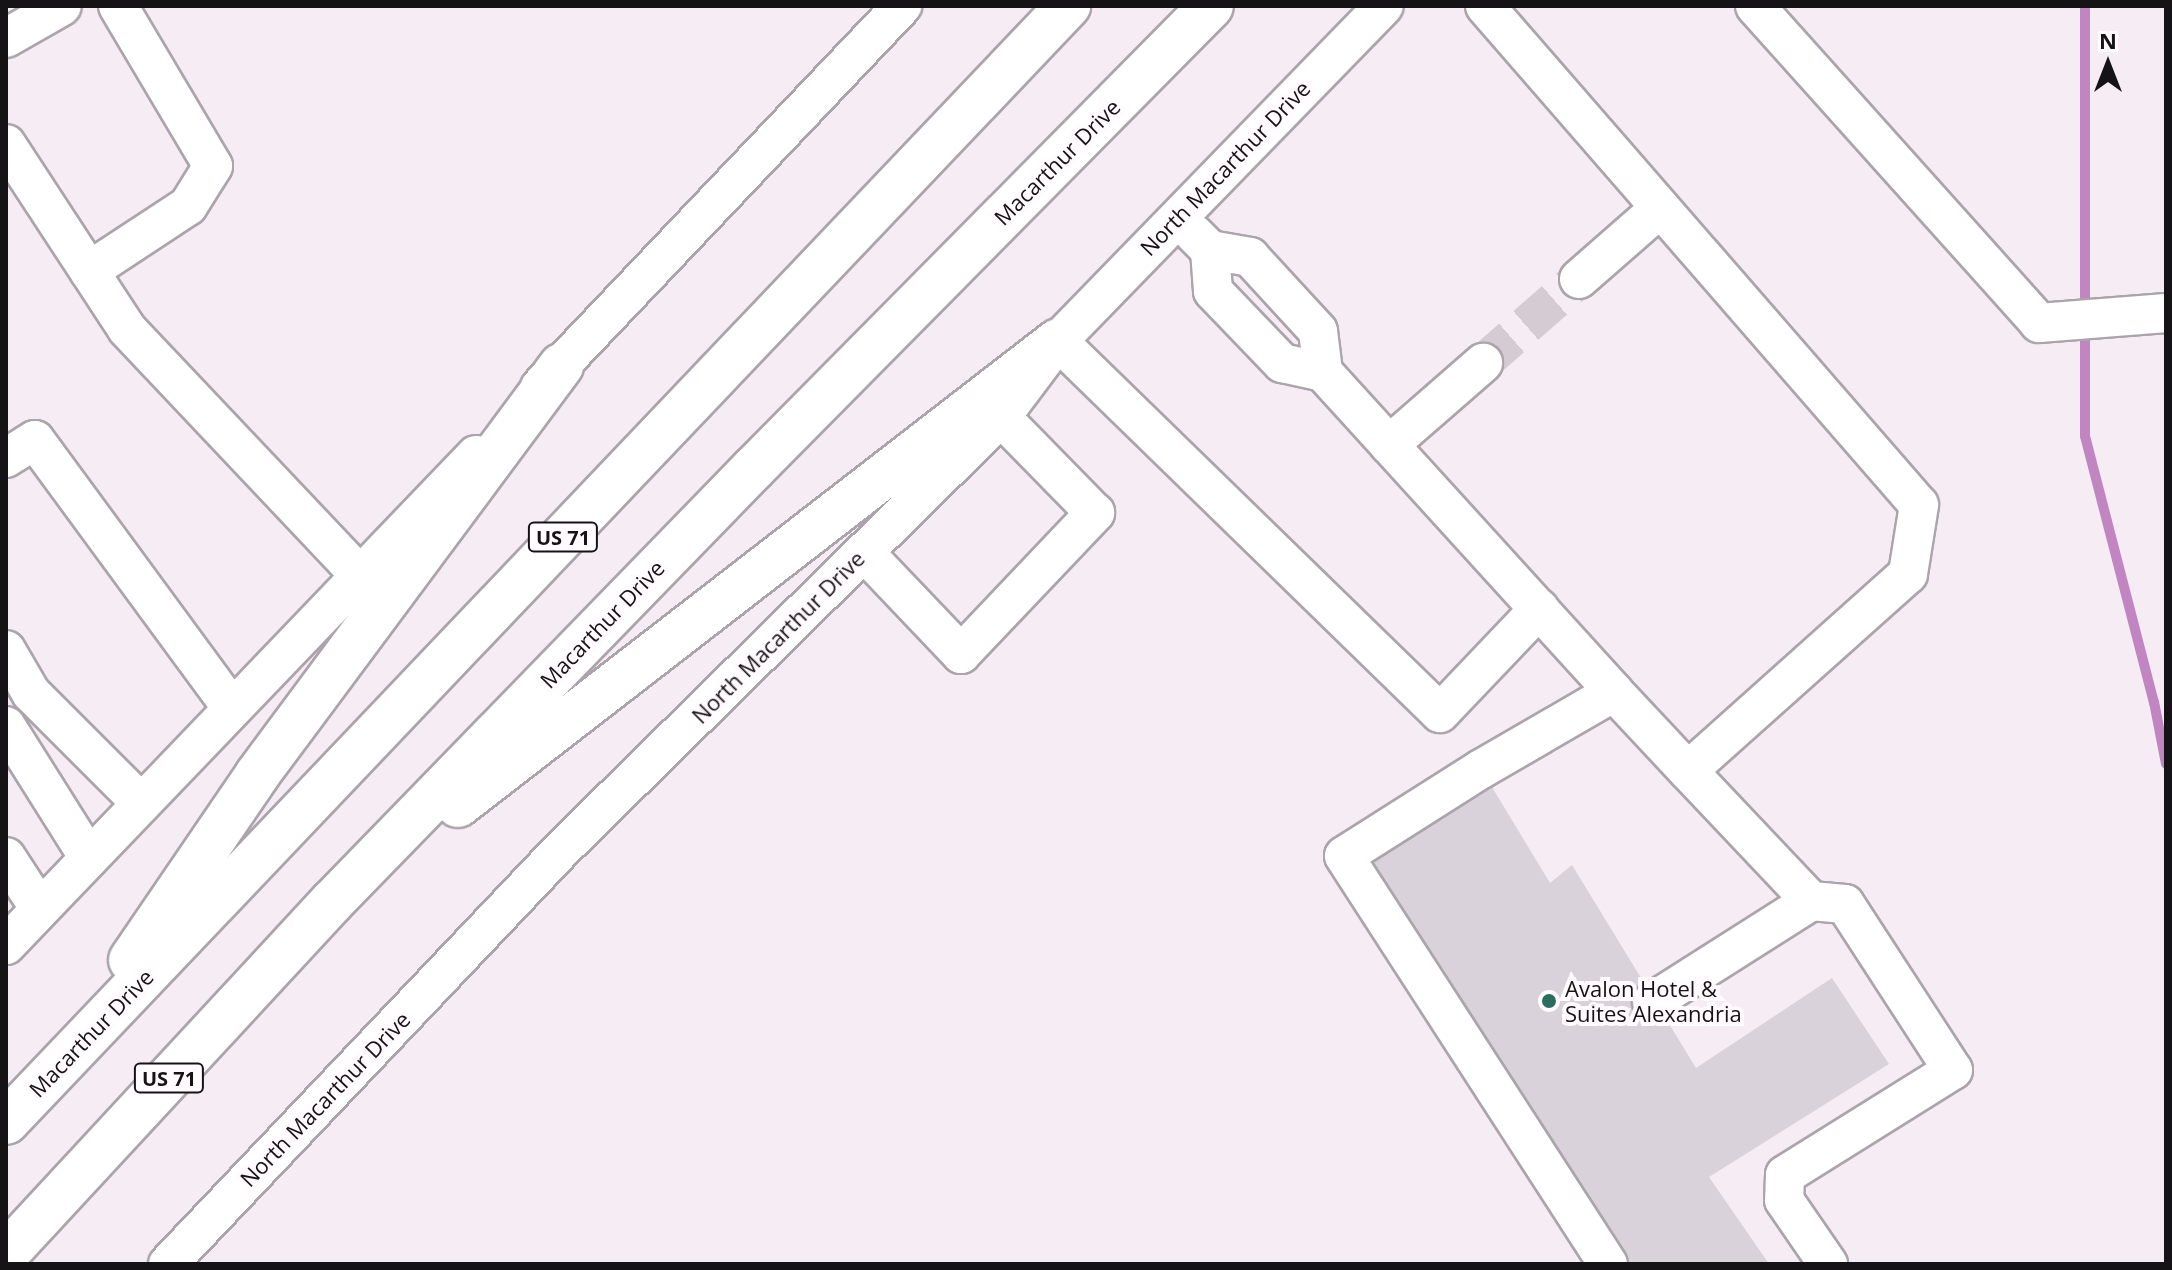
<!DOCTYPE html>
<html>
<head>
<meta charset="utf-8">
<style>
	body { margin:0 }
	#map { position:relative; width:2172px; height:1270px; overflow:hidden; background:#f5ecf4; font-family:"Open Sans",sans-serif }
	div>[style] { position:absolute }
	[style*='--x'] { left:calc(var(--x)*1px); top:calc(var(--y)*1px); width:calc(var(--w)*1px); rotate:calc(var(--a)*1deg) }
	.stream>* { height:10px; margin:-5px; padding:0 5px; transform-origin:5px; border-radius:5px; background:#c185c1 }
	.building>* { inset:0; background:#dad2da }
	.minor-tunnel>* { height:38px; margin-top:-19px; transform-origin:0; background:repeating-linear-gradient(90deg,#d4cbd3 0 38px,transparent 0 57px) }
	.roads { filter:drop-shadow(2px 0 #aca4ac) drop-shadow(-2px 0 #aca4ac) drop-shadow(0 2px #aca4ac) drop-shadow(0 -2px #aca4ac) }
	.minor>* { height:38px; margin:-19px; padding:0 19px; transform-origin:19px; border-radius:19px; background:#fff }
	.highway>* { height:44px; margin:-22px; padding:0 22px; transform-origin:22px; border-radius:22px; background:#fff }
	.dots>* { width:22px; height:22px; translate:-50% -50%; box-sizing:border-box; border:4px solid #fffbfe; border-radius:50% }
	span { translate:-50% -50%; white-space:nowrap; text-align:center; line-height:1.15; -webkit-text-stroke:8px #fffbfe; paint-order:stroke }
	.shield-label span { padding:2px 6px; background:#fffbfe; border:2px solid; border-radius:6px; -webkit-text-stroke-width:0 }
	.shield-label { font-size:20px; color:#161316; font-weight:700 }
	.street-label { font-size:22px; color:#161316 }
	.poi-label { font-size:22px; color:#161316 }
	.left { translate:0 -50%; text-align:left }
	.frame { position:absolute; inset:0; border:8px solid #161316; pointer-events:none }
	.north { position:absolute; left:2068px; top:24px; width:80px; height:80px; -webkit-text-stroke:6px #fffbfe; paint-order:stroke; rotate:0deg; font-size:22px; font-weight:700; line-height:32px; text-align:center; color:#161316 }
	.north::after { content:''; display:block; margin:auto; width:28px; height:36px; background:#161316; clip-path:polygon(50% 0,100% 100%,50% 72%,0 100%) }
</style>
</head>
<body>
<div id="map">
	<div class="stream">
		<i style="--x:2085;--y:6;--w:306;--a:90"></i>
		<i style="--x:2085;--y:328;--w:108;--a:90"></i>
		<i style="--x:2085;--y:436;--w:275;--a:75.5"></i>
		<i style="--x:2154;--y:702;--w:63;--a:79"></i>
	</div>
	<div class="building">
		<i style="clip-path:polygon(1481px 769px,1550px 883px,1572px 865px,1696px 1068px,1832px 978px,1889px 1064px,1709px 1177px,1769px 1264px,1621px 1264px,1344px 856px)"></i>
	</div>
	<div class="minor-tunnel">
		<i style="--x:1483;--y:363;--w:128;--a:-41.2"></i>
	</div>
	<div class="roads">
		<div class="minor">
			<i style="--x:1485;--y:6;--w:661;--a:48.99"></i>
			<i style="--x:1919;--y:505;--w:70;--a:99.1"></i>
			<i style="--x:1908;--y:574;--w:295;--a:138.2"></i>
			<i style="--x:1688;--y:771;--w:179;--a:46.6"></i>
			<i style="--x:1811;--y:901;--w:34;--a:5"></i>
			<i style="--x:1845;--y:904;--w:198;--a:57"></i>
			<i style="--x:1953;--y:1070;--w:198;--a:148"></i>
			<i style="--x:1785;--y:1175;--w:25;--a:92"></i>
			<i style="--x:1784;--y:1200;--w:78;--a:55.5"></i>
			<i style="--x:1755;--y:6;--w:426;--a:48.1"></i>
			<i style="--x:2039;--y:323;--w:127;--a:-4.5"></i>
			<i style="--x:6;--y:38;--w:64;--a:-29.7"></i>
			<i style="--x:6;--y:144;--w:221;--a:56.8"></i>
			<i style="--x:127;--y:329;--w:339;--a:46.6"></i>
			<i style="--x:1194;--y:234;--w:23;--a:45"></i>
			<i style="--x:1210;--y:250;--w:41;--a:9.9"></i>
			<i style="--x:1250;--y:257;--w:100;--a:47.4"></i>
			<i style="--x:1318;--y:331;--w:41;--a:83"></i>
			<i style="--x:1210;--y:250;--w:41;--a:85.8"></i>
			<i style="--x:1213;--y:291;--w:100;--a:46.2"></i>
			<i style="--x:1282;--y:363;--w:42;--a:12.4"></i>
			<i style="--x:1323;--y:372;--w:433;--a:47.7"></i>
			<i style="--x:1614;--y:692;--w:154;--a:149.9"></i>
			<i style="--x:1481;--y:769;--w:162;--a:147.6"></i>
			<i style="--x:1344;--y:856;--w:486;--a:57.1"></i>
			<i style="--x:89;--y:271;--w:118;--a:-33.3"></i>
			<i style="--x:188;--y:206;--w:47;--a:-58"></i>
			<i style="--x:213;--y:166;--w:186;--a:-120.7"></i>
			<i style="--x:1579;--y:279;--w:108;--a:-41.2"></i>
			<i style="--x:1058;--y:341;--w:533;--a:44.24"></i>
			<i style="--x:1440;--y:713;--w:144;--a:-46.4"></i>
			<i style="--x:540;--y:387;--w:526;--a:-46.46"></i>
			<i style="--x:1389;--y:445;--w:125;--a:-41.1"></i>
			<i style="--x:6;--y:458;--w:34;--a:-32"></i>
			<i style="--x:35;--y:440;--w:333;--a:53.7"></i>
			<i style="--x:864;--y:552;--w:141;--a:46.4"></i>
			<i style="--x:961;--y:654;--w:195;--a:-46.5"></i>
			<i style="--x:1095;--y:513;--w:134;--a:-134.4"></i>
			<i style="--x:6;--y:650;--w:50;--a:59.8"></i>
			<i style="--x:31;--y:693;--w:156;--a:45"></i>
			<i style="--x:1614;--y:692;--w:108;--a:46.9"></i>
			<i style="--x:6;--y:726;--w:156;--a:57.8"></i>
			<i style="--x:6;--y:857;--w:62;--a:56.8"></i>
			<i style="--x:6;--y:945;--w:679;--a:-46.19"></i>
			<i style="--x:1652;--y:1002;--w:188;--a:-32.4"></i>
			<i style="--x:168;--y:1264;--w:569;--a:-46.49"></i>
			<i style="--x:560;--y:851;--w:619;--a:-44.54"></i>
			<i style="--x:1001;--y:417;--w:95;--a:-53.1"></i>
			<i style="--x:1058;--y:341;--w:467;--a:-45.8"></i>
		</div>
		<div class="highway">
			<i style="--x:458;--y:805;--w:758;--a:-37.72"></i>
			<i style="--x:131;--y:960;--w:224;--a:-55.7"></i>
			<i style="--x:257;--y:775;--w:510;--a:-53.38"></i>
			<i style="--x:6;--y:1122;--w:1541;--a:-46.42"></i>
			<i style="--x:6;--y:1254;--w:480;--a:-47.2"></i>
			<i style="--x:332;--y:902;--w:604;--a:-45.81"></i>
			<i style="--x:753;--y:469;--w:651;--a:-45.31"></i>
		</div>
	</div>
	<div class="dots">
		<i style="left:1549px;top:1001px;background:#296d5e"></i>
	</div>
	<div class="shield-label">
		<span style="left:563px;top:537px">US 71</span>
		<span style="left:169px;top:1078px">US 71</span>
	</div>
	<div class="street-label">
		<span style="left:1057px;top:162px;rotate:-45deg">Macarthur Drive</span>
		<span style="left:1225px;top:168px;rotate:-46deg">North Macarthur Drive</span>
		<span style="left:602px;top:624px;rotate:-46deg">Macarthur Drive</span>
		<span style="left:778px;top:637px;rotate:-45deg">North Macarthur Drive</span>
		<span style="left:91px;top:1033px;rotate:-46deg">Macarthur Drive</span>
		<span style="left:325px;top:1099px;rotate:-46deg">North Macarthur Drive</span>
	</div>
	<div class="poi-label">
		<span class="left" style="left:1565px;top:1001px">Avalon Hotel &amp;<br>Suites Alexandria</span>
	</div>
	<div class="frame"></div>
	<div class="north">N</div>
</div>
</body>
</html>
